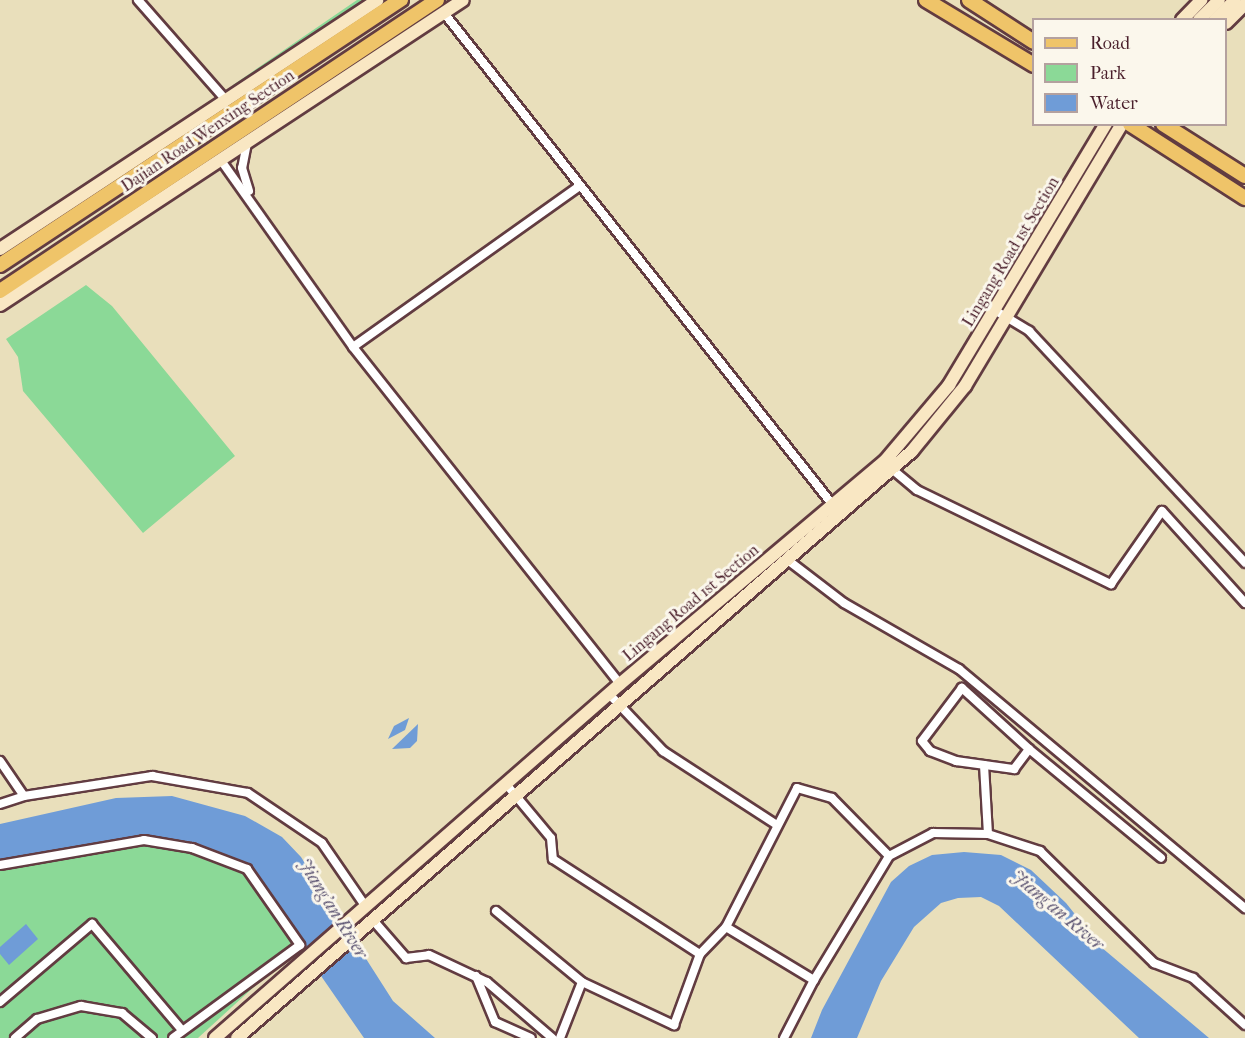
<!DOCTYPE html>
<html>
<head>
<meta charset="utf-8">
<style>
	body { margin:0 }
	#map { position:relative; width:1245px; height:1038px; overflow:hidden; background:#e9dfbb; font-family:"IM FELL French Canon",serif }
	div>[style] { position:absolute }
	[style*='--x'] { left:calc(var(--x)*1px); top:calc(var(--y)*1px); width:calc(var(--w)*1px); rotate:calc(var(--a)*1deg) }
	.green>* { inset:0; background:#8bd997 }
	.water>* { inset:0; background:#6f9cd7 }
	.roads { filter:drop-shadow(2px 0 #623c41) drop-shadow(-2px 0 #623c41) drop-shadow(0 2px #623c41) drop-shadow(0 -2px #623c41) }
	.street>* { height:8px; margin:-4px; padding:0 4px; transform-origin:4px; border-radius:4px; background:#fff }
	.secondary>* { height:12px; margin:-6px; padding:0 6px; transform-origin:6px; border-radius:6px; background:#f9e7c3 }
	.primary>* { height:14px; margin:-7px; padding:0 7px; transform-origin:7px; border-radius:7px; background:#efc469 }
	span { translate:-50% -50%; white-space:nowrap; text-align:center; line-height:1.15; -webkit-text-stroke:6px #fbf7ec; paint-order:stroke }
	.street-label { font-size:16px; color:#4a1f2b }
	.water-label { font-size:18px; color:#595170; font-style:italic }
	.legend { position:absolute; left:1032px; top:18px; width:195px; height:108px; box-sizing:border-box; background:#fbf7ec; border:2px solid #b4a19f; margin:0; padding:8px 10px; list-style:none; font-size:18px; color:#4a1f2b }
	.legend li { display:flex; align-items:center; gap:12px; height:30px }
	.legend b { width:30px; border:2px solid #b4a19f }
</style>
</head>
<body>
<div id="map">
	<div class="green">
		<i style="clip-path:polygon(357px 0,366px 0,238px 88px,233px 85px)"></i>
		<i style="clip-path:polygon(86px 285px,112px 306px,235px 456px,143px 533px,23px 391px,18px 357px,6px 339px)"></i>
		<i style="clip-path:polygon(144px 840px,192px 848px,247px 869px,300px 945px,198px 1038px,0 1038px,0 864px)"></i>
	</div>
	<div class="water">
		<i style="clip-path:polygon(409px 718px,405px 730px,388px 739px,394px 726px)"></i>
		<i style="clip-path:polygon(418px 724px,417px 741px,410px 748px,392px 749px)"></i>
		<i style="clip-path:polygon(172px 796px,245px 816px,282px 837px,301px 857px,393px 1001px,435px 1038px,364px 1038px,247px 869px,227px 860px,144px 840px,0 864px,0 824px,116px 798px)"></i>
		<i style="clip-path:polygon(964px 852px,1001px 855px,1031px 870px,1066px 903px,1101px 947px,1209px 1038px,1139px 1038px,999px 906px,981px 897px,958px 898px,941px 903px,914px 927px,881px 981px,857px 1038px,811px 1038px,822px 1010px,891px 882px,909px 866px,932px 855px)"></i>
		<i style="clip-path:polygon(26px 924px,38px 939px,9px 965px,0 954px,0 947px)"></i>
	</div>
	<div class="roads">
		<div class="street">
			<i style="--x:138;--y:0;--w:133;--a:48.7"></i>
			<i style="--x:444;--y:13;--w:632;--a:51.68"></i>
			<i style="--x:247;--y:143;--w:25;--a:101"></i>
			<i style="--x:242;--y:168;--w:24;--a:73"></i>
			<i style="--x:220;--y:159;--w:230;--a:54.7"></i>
			<i style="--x:353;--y:347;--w:430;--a:51.6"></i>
			<i style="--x:996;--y:311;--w:39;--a:31"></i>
			<i style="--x:1029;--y:331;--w:317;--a:47"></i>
			<i style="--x:353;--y:347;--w:276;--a:-35.4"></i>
			<i style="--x:893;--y:470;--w:31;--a:40"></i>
			<i style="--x:917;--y:490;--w:216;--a:25.9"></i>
			<i style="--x:1111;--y:584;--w:89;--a:-55.1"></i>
			<i style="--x:1162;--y:511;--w:124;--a:47.9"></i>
			<i style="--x:789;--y:561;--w:69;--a:37.4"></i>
			<i style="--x:844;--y:603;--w:133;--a:29.9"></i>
			<i style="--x:959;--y:669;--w:373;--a:39.9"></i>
			<i style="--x:609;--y:694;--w:79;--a:46.5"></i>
			<i style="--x:663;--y:751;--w:136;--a:33"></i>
			<i style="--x:1029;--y:749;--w:91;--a:-137.7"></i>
			<i style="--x:962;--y:688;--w:66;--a:127"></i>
			<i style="--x:922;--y:741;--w:13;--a:51"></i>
			<i style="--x:930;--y:751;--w:28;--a:21"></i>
			<i style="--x:956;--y:761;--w:59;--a:7.9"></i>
			<i style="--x:1014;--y:769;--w:25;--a:-53"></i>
			<i style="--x:1029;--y:749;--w:171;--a:39.5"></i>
			<i style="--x:0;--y:761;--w:42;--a:55.6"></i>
			<i style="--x:984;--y:765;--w:69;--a:86.7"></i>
			<i style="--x:506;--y:784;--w:70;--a:50.2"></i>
			<i style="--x:551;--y:838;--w:21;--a:85"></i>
			<i style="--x:553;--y:859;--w:175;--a:32.9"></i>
			<i style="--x:0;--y:804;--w:25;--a:-18"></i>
			<i style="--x:24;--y:796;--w:130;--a:-8.9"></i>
			<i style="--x:152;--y:776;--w:97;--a:10"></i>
			<i style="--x:248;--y:793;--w:89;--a:34"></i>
			<i style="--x:322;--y:843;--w:78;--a:55.5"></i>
			<i style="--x:0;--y:865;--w:146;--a:-9.8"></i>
			<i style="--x:144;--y:840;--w:49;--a:9.5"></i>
			<i style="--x:192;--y:848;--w:59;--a:20.9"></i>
			<i style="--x:247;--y:869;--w:93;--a:55.1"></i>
			<i style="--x:300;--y:945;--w:157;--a:143.8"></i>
			<i style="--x:496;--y:911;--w:112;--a:39.5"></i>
			<i style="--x:582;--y:982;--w:102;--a:25.1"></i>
			<i style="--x:674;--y:1025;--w:76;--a:-69.9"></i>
			<i style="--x:700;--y:954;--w:37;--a:-46"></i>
			<i style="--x:726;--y:927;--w:156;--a:-62.9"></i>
			<i style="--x:797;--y:788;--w:36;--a:16"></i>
			<i style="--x:832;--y:798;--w:81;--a:45.5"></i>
			<i style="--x:372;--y:919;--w:52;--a:48.9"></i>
			<i style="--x:406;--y:958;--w:23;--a:-7"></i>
			<i style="--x:429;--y:955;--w:64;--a:25"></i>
			<i style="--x:487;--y:982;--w:86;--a:40.7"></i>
			<i style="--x:726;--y:927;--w:103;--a:31.1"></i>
			<i style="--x:476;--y:976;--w:50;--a:67.6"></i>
			<i style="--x:495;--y:1022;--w:39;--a:24"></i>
			<i style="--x:0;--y:1002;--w:121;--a:-40.3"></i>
			<i style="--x:92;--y:924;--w:138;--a:49.7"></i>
			<i style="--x:15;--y:1038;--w:29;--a:-41"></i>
			<i style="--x:37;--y:1019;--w:46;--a:-16.5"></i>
			<i style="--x:81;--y:1006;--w:42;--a:9.7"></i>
			<i style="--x:122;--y:1013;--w:39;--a:40"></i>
			<i style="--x:560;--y:1038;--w:60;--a:-68.6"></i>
			<i style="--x:784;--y:1038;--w:65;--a:-62.7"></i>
			<i style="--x:814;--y:980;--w:145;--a:-58.8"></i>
			<i style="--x:889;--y:856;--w:50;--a:-27.6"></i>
			<i style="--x:933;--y:833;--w:55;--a:1"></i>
			<i style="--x:988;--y:834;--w:55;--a:18.1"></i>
			<i style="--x:1040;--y:851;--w:160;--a:44.5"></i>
			<i style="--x:1154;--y:963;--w:42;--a:21"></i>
			<i style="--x:1193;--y:978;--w:70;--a:42.1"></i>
		</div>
		<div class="secondary">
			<i style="--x:1182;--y:20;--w:28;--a:-46"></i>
			<i style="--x:1199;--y:20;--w:28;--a:-45"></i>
			<i style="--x:1215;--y:20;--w:28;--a:-45"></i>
			<i style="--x:1226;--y:23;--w:27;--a:-45"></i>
			<i style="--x:0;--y:249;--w:452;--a:-33.4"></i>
			<i style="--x:0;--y:305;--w:554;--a:-33.37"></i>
			<i style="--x:215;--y:1038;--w:538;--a:-41.16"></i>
			<i style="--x:620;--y:684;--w:345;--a:-40.1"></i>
			<i style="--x:884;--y:462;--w:101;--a:-49.8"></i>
			<i style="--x:949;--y:385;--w:305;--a:-59"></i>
			<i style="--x:237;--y:1038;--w:895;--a:-41.01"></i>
			<i style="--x:912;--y:451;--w:84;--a:-50.8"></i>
			<i style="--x:965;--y:386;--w:305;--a:-59.1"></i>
		</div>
		<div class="primary">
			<i style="--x:926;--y:0;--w:126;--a:31"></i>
			<i style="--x:969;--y:0;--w:77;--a:32.9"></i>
			<i style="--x:1130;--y:124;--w:137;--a:32.8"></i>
			<i style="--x:1163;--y:124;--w:97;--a:32.4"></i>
			<i style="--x:0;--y:265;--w:481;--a:-33.5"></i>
			<i style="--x:0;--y:291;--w:525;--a:-33.66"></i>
		</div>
	</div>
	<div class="street-label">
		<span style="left:208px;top:131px;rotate:-34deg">Dajian Road Wenxing Section</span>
		<span style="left:1011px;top:252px;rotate:-59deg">Lingang Road 1st Section</span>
		<span style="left:691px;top:603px;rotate:-40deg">Lingang Road 1st Section</span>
	</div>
	<div class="water-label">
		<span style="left:332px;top:909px;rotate:58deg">Jiang'an River</span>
		<span style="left:1057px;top:911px;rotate:40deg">Jiang'an River</span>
	</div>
	<ul class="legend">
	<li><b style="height:8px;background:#efc469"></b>Road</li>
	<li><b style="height:16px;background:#8bd997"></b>Park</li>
	<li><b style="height:16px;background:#6f9cd7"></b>Water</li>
	</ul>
</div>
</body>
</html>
